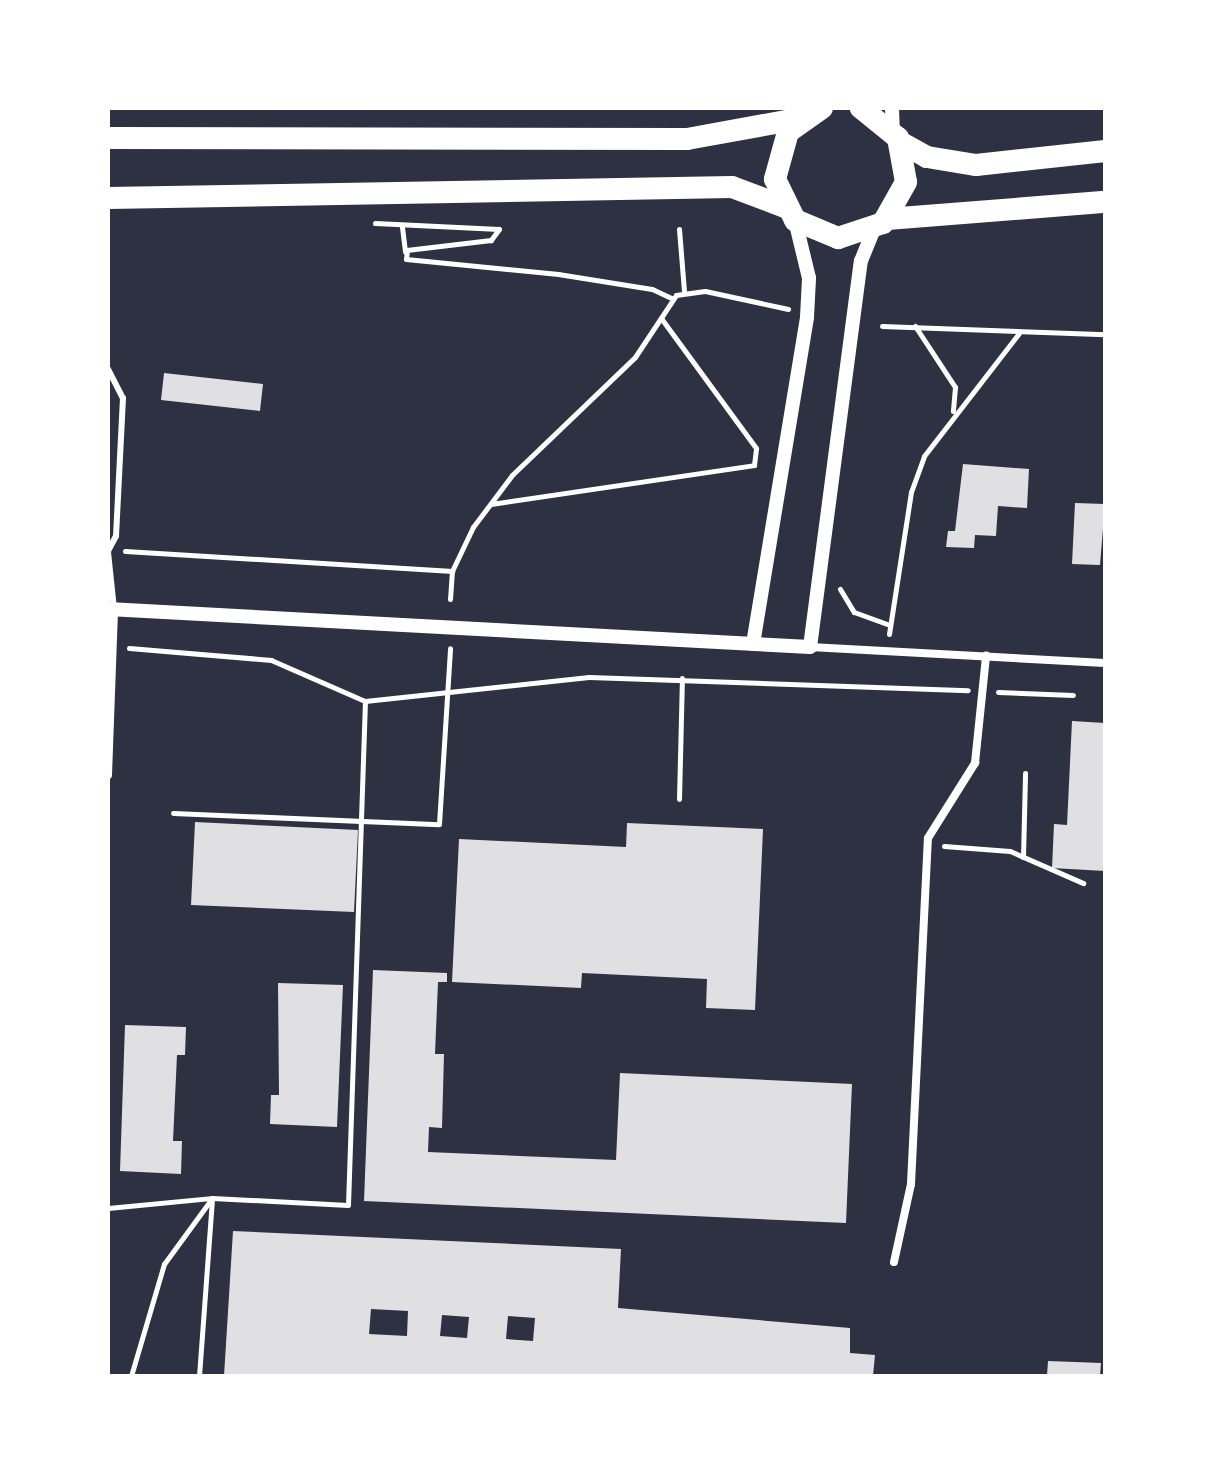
<!DOCTYPE html>
<html>
<head>
<meta charset="utf-8">
<style>
	body { margin:0 }
	#map { position:relative; width:1213px; height:1484px; overflow:hidden; background:#2d3142; font-family:Poppins,sans-serif }
	div>[style] { position:absolute }
	[style*='--x'] { left:calc(var(--x)*1px); top:calc(var(--y)*1px); width:calc(var(--w)*1px); rotate:calc(var(--a)*1deg) }
	.building>* { inset:0; background:#e0e0e3 }
	.path>* { height:5px; margin:-2.5px; padding:0 2.5px; transform-origin:2.5px; border-radius:2.5px; background:#fff }
	.service>* { height:6px; margin:-3px; padding:0 3px; transform-origin:3px; border-radius:3px; background:#fff }
	.minor>* { height:8px; margin:-4px; padding:0 4px; transform-origin:4px; border-radius:4px; background:#fff }
	.tertiary>* { height:14px; margin:-7px; padding:0 7px; transform-origin:7px; border-radius:7px; background:#fff }
	.trunk>* { height:22px; margin:-11px; padding:0 11px; transform-origin:11px; border-radius:11px; background:#fff }
	span { translate:-50% -50%; white-space:nowrap; text-align:center; line-height:1.15; -webkit-text-stroke:6px #fff; paint-order:stroke }
	.frame { position:absolute; inset:0; border:110px solid #fff; pointer-events:none }
</style>
</head>
<body>
<div id="map">
	<div class="building">
		<i style="clip-path:polygon(164px 373px,263px 384px,260px 411px,161px 400px)"></i>
		<i style="clip-path:polygon(963px 464px,1029px 469px,1027px 508px,998px 506px,996px 536px,975px 535px,974px 548px,946px 547px,948px 531px,955px 531px)"></i>
		<i style="clip-path:polygon(1075px 503px,1105px 504px,1100px 565px,1072px 564px)"></i>
		<i style="clip-path:polygon(1072px 721px,1105px 723px,1105px 871px,1052px 868px,1054px 824px,1067px 825px)"></i>
		<i style="clip-path:polygon(195px 822px,358px 830px,354px 912px,191px 905px)"></i>
		<i style="clip-path:polygon(627px 823px,763px 829px,755px 1010px,706px 1008px,707px 979px,582px 973px,581px 988px,452px 982px,459px 839px,626px 847px)"></i>
		<i style="clip-path:polygon(373px 970px,447px 973px,447px 982px,438px 982px,435px 1054px,444px 1054px,442px 1128px,429px 1127px,428px 1152px,616px 1160px,620px 1073px,852px 1084px,846px 1223px,364px 1201px)"></i>
		<i style="clip-path:polygon(278px 983px,343px 985px,337px 1127px,270px 1124px,271px 1095px,279px 1095px)"></i>
		<i style="clip-path:polygon(125px 1025px,186px 1027px,185px 1055px,177px 1055px,173px 1141px,182px 1141px,181px 1174px,120px 1171px)"></i>
		<i style="clip-path:polygon(evenodd,233px 1231px,621px 1249px,618px 1308px,850px 1328px,850px 1353px,875px 1355px,873px 1376px,224px 1376px,233px 1231px,371px 1309px,408px 1311px,407px 1336px,369px 1334px,371px 1309px,233px 1231px,442px 1315px,469px 1317px,467px 1338px,440px 1336px,442px 1315px,233px 1231px,508px 1316px,535px 1318px,533px 1341px,506px 1339px,508px 1316px)"></i>
		<i style="clip-path:polygon(1048px 1361px,1101px 1363px,1100px 1376px,1047px 1376px)"></i>
	</div>
	<div class="path">
		<i style="--x:375;--y:223;--w:124;--a:2.8"></i>
		<i style="--x:499;--y:229;--w:14;--a:126"></i>
		<i style="--x:491;--y:240;--w:85;--a:173.2"></i>
		<i style="--x:407;--y:250;--w:9;--a:96"></i>
		<i style="--x:406;--y:259;--w:153;--a:5.6"></i>
		<i style="--x:558;--y:274;--w:95;--a:9.1"></i>
		<i style="--x:652;--y:289;--w:23;--a:25"></i>
		<i style="--x:402;--y:227;--w:25;--a:83"></i>
		<i style="--x:679;--y:229;--w:62;--a:85.4"></i>
		<i style="--x:882;--y:326;--w:223;--a:2.1"></i>
		<i style="--x:915;--y:326;--w:73;--a:56.7"></i>
		<i style="--x:955;--y:387;--w:24;--a:95"></i>
		<i style="--x:491;--y:504;--w:266;--a:-8.4"></i>
		<i style="--x:754;--y:465;--w:17;--a:-83"></i>
		<i style="--x:756;--y:448;--w:161;--a:-126.2"></i>
		<i style="--x:125;--y:551;--w:328;--a:3.5"></i>
		<i style="--x:840;--y:589;--w:27;--a:59"></i>
		<i style="--x:854;--y:612;--w:38;--a:20"></i>
		<i style="--x:450;--y:599;--w:28;--a:-86"></i>
		<i style="--x:452;--y:571;--w:49;--a:-64.5"></i>
		<i style="--x:473;--y:527;--w:65;--a:-53.1"></i>
		<i style="--x:512;--y:475;--w:170;--a:-43.8"></i>
		<i style="--x:635;--y:357;--w:74;--a:-56.5"></i>
		<i style="--x:676;--y:295;--w:29;--a:-8"></i>
		<i style="--x:705;--y:291;--w:85;--a:12.2"></i>
		<i style="--x:889;--y:634;--w:144;--a:-81.2"></i>
		<i style="--x:911;--y:492;--w:38;--a:-70"></i>
		<i style="--x:924;--y:456;--w:157;--a:-52.3"></i>
		<i style="--x:129;--y:648;--w:143;--a:4.8"></i>
		<i style="--x:271;--y:660;--w:103;--a:23.6"></i>
		<i style="--x:365;--y:701;--w:225;--a:-6.1"></i>
		<i style="--x:589;--y:677;--w:379;--a:2"></i>
		<i style="--x:998;--y:692;--w:75;--a:2.3"></i>
		<i style="--x:679;--y:799;--w:121;--a:-88.6"></i>
		<i style="--x:173;--y:813;--w:266;--a:2.4"></i>
		<i style="--x:439;--y:824;--w:176;--a:-86.4"></i>
		<i style="--x:944;--y:846;--w:66;--a:4.3"></i>
		<i style="--x:1010;--y:851;--w:80;--a:23.7"></i>
		<i style="--x:1023;--y:857;--w:84;--a:-88.6"></i>
		<i style="--x:108;--y:1208;--w:103;--a:-5.5"></i>
		<i style="--x:131;--y:1376;--w:117;--a:-73.6"></i>
		<i style="--x:164;--y:1264;--w:78;--a:-53.9"></i>
		<i style="--x:199;--y:1376;--w:178;--a:-85.8"></i>
		<i style="--x:212;--y:1198;--w:136;--a:2.9"></i>
		<i style="--x:348;--y:1205;--w:504;--a:-88.07"></i>
	</div>
	<div class="service">
		<i style="--x:108;--y:369;--w:33;--a:63"></i>
		<i style="--x:123;--y:398;--w:138;--a:92.9"></i>
		<i style="--x:116;--y:536;--w:17;--a:118"></i>
		<i style="--x:108;--y:552;--w:57;--a:84"></i>
	</div>
	<div class="minor">
		<i style="--x:810;--y:647;--w:295;--a:3.1"></i>
		<i style="--x:108;--y:775;--w:166;--a:-87.9"></i>
		<i style="--x:894;--y:1262;--w:80;--a:-77.7"></i>
		<i style="--x:911;--y:1184;--w:346;--a:-87.2"></i>
		<i style="--x:928;--y:838;--w:89;--a:-57.9"></i>
		<i style="--x:975;--y:763;--w:108;--a:-84.1"></i>
	</div>
	<div class="tertiary">
		<i style="--x:892;--y:108;--w:23;--a:88"></i>
		<i style="--x:108;--y:609;--w:703;--a:3.1"></i>
		<i style="--x:810;--y:647;--w:389;--a:-82.5"></i>
		<i style="--x:861;--y:261;--w:35;--a:-68"></i>
		<i style="--x:753;--y:644;--w:331;--a:-80.6"></i>
		<i style="--x:807;--y:317;--w:39;--a:-87"></i>
		<i style="--x:809;--y:278;--w:60;--a:-103.6"></i>
	</div>
	<div class="trunk">
		<i style="--x:822;--y:108;--w:42;--a:144.8"></i>
		<i style="--x:788;--y:132;--w:49;--a:105.5"></i>
		<i style="--x:775;--y:179;--w:46;--a:64"></i>
		<i style="--x:795;--y:220;--w:47;--a:22.7"></i>
		<i style="--x:838;--y:238;--w:47;--a:-18.4"></i>
		<i style="--x:883;--y:223;--w:47;--a:-60.7"></i>
		<i style="--x:906;--y:182;--w:45;--a:-100.3"></i>
		<i style="--x:898;--y:138;--w:48;--a:-141"></i>
		<i style="--x:108;--y:138;--w:579;--a:0.1"></i>
		<i style="--x:687;--y:139;--w:117;--a:-10.3"></i>
		<i style="--x:900;--y:142;--w:31;--a:29"></i>
		<i style="--x:927;--y:157;--w:50;--a:9.3"></i>
		<i style="--x:976;--y:165;--w:130;--a:-6.2"></i>
		<i style="--x:108;--y:198;--w:624;--a:-1.01"></i>
		<i style="--x:732;--y:187;--w:57;--a:20.7"></i>
		<i style="--x:887;--y:219;--w:219;--a:-4.5"></i>
	</div>
	<div class="frame"></div>
</div>
</body>
</html>
